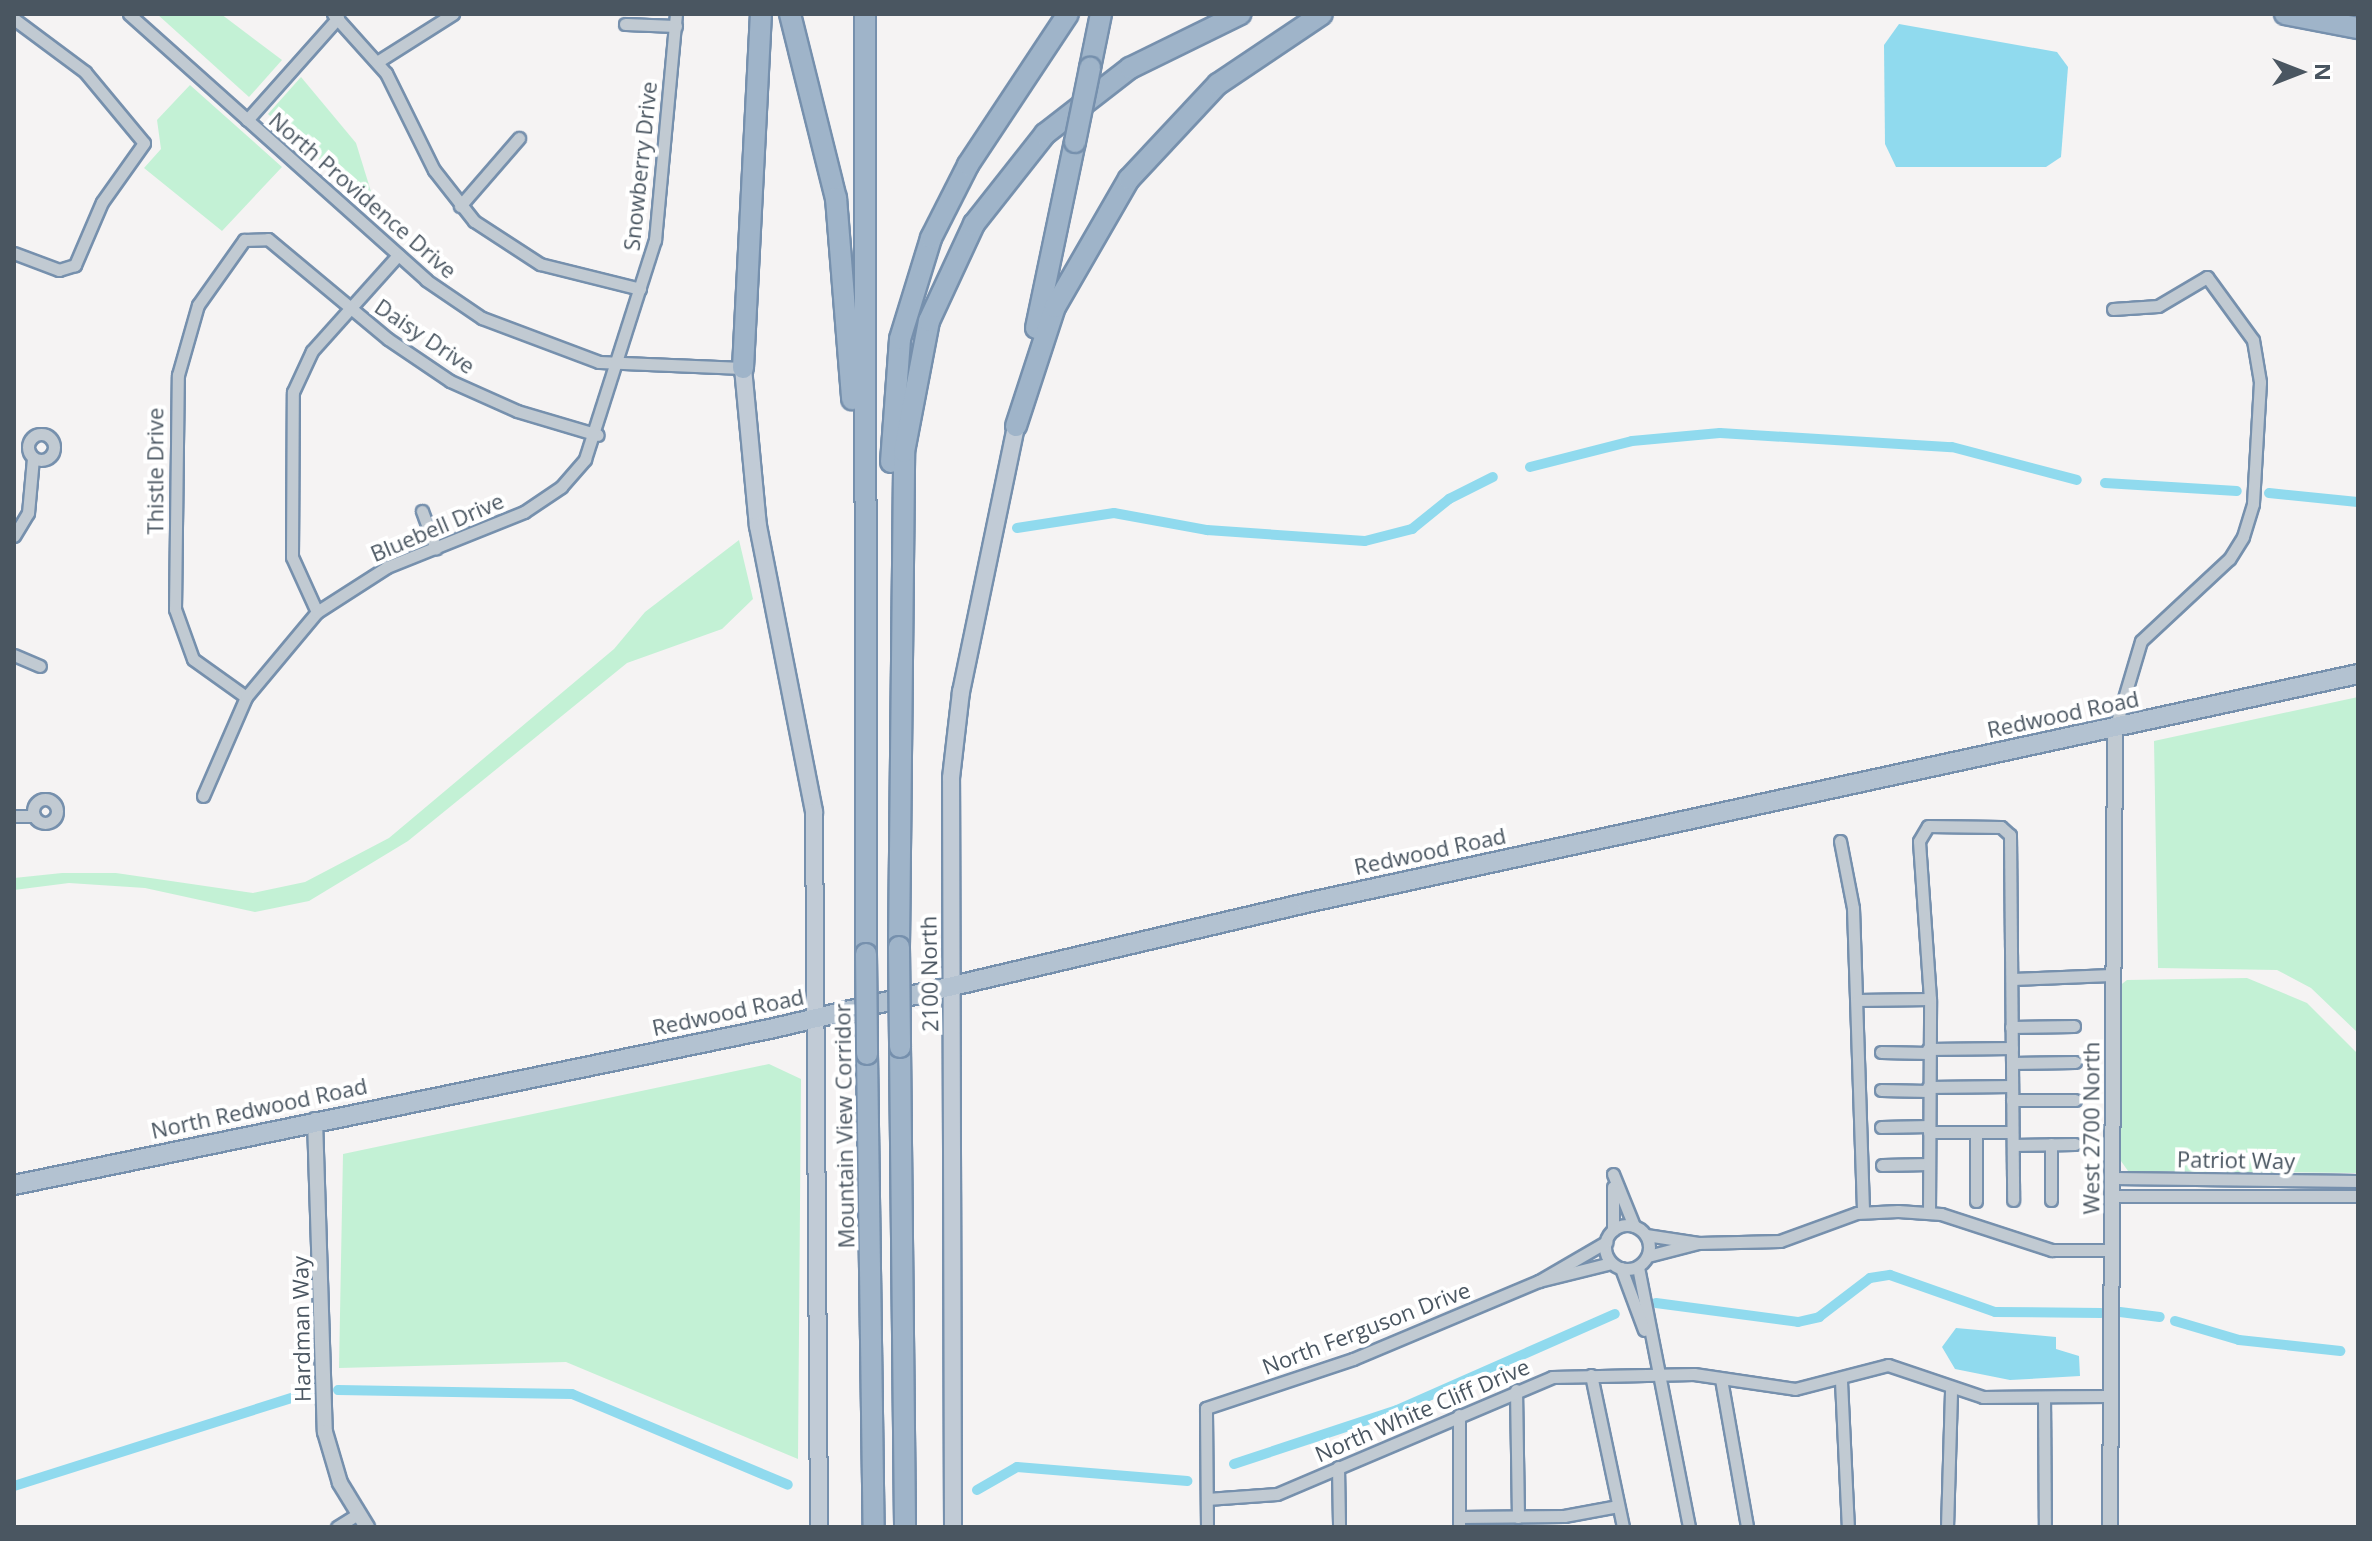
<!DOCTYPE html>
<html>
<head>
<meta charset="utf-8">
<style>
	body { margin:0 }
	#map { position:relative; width:2372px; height:1541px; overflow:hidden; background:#f5f3f3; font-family:"Open Sans",sans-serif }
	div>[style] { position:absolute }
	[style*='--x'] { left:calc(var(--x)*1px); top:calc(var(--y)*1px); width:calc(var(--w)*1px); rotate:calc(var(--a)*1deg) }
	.green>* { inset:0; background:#c3f1d5 }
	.water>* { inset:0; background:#90daee }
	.canal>* { height:10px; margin:-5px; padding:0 5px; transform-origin:5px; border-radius:5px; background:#90daee }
	.roads { filter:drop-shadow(2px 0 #7690ad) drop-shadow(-2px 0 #7690ad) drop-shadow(0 2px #7690ad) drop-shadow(0 -2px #7690ad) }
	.minor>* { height:11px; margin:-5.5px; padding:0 5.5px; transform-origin:5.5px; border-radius:5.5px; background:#c1cad2 }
	.minor>.ring { margin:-5.5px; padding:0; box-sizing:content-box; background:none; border:11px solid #c1cad2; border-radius:50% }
	.tertiary>* { height:14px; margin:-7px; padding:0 7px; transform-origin:7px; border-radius:7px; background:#c1cad2 }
	.secondary>* { height:16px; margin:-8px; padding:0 8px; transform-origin:8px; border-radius:8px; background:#c1cbd6 }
	.primary>* { height:18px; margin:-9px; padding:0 9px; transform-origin:9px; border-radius:9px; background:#b3c2d1 }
	.trunk>* { height:20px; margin:-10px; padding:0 10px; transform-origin:10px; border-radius:10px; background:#9fb4c9 }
	.bridges { filter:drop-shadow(2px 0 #7690ad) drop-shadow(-2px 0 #7690ad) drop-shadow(0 2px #7690ad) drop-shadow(0 -2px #7690ad) }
	.trunk-bridge>* { height:20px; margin:-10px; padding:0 10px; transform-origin:10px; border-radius:10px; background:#9fb4c9 }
	span { translate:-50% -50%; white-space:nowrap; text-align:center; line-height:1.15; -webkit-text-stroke:8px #fff; paint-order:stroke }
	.street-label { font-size:22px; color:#4a5661 }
	.frame { position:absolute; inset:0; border:16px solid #4a5661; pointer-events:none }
	.north { position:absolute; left:2260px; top:32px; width:80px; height:80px; -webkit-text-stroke:6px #fff; paint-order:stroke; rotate:90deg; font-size:22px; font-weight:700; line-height:32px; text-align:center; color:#4a5661 }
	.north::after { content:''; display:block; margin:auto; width:28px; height:36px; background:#4a5661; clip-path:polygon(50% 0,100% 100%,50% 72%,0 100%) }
</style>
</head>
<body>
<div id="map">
	<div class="green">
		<i style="clip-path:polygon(157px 14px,221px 14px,282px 60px,249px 97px)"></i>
		<i style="clip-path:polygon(301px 77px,356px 143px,377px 211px,268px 114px)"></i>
		<i style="clip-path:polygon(190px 85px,282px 167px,222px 231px,144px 168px,161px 149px,157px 120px)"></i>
		<i style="clip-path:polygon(739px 540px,753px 599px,722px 629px,627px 663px,408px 841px,309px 901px,255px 912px,145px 888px,69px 883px,14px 890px,14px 878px,62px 873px,116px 873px,253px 893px,305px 882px,389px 838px,614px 649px,645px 612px)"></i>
		<i style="clip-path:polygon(2358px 697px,2358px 1033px,2311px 988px,2277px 970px,2158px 968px,2154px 741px)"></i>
		<i style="clip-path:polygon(2247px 978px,2307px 1003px,2358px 1054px,2358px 1173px,2128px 1171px,2121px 1161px,2118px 987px,2127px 980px)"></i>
		<i style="clip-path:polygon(769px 1064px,801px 1079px,798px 1459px,566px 1362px,339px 1368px,343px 1154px)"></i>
	</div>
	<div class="water">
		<i style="clip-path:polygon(1899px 24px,2057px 52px,2068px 67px,2061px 157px,2046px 167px,1896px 167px,1885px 144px,1884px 45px)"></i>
		<i style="clip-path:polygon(1956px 1328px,2056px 1337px,2056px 1349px,2079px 1356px,2080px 1376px,2010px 1380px,1955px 1369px,1942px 1347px)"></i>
	</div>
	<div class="canal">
		<i style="--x:1530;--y:467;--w:105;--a:-14.3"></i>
		<i style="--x:1632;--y:441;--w:88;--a:-5.2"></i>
		<i style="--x:1720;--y:433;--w:232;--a:3.5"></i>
		<i style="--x:1952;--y:447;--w:129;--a:14.8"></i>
		<i style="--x:2105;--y:483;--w:132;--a:3.5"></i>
		<i style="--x:2269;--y:493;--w:89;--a:5.8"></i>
		<i style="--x:1017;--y:528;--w:98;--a:-8.8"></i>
		<i style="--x:1114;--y:513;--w:95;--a:10.4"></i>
		<i style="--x:1207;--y:530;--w:158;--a:4"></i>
		<i style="--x:1365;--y:541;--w:49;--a:-14.3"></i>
		<i style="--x:1412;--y:529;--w:48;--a:-39"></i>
		<i style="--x:1449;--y:499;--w:49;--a:-26.6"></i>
		<i style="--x:1656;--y:1303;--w:143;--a:7.6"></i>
		<i style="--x:1798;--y:1322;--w:22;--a:-13"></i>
		<i style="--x:1819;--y:1317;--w:64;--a:-37.4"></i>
		<i style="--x:1870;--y:1278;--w:20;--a:-9"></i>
		<i style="--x:1890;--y:1275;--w:111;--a:19.4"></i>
		<i style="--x:1995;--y:1312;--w:106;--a:0.5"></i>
		<i style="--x:2120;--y:1312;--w:40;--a:7.1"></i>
		<i style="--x:2175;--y:1321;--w:67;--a:16.5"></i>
		<i style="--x:2239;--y:1340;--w:102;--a:6.2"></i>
		<i style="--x:338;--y:1390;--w:234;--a:1"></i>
		<i style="--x:572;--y:1394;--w:234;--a:22.8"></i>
		<i style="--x:1234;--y:1464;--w:172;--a:-18.3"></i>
		<i style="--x:1397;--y:1410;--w:238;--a:-23.8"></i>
		<i style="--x:14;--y:1486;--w:308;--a:-17.6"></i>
		<i style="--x:977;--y:1490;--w:46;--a:-29.9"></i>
		<i style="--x:1017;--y:1467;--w:171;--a:4.7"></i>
	</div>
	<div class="roads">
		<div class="minor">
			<i style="--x:129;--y:14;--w:399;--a:41.8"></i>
			<i style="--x:426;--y:280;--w:68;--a:34.2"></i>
			<i style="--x:482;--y:318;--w:125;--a:20.6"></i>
			<i style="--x:599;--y:362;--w:144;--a:2.4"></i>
			<i style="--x:333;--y:14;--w:79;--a:48.1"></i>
			<i style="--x:386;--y:73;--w:108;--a:63.7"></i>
			<i style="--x:434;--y:170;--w:65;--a:51.9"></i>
			<i style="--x:474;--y:221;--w:79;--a:33.1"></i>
			<i style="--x:540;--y:264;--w:103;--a:14"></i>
			<i style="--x:14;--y:19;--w:89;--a:36.7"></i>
			<i style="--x:85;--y:72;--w:92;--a:50.3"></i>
			<i style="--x:144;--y:143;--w:72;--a:125.4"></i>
			<i style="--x:102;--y:202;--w:69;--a:113.2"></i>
			<i style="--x:75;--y:265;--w:17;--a:163"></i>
			<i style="--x:59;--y:270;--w:48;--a:-159.3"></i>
			<i style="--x:625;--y:24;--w:51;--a:2.2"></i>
			<i style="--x:377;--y:62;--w:90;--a:-32.3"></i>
			<i style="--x:247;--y:120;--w:137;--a:-48.3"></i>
			<i style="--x:460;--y:206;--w:90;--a:-49.1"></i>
			<i style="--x:2113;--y:309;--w:45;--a:-3.8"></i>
			<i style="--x:2158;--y:306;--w:57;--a:-30.6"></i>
			<i style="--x:2207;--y:277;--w:78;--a:53.9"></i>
			<i style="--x:2253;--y:340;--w:43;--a:80.5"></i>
			<i style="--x:2260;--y:382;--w:122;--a:93.3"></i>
			<i style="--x:2253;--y:504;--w:34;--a:107"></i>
			<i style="--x:2243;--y:537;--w:26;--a:122"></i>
			<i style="--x:2229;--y:559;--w:120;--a:137"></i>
			<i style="--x:2141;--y:641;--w:91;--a:106.6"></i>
			<i class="ring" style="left:28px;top:434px;width:15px;height:15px"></i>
			<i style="--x:422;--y:511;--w:40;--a:69.8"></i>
			<i style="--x:14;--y:536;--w:27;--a:-59"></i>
			<i style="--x:28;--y:513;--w:55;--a:-84.8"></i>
			<i style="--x:317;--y:612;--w:60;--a:-114.4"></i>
			<i style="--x:292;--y:557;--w:165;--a:-89.7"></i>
			<i style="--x:293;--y:392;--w:45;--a:-65.1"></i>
			<i style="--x:312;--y:351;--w:129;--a:-48.1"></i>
			<i style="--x:14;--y:655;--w:28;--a:23"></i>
			<i style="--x:246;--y:697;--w:65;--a:-144.4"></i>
			<i style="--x:193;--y:659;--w:53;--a:-109.8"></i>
			<i style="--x:175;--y:609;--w:234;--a:-89.3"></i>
			<i style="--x:178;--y:375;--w:73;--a:-74.1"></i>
			<i style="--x:198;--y:305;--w:80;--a:-54.7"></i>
			<i style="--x:244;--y:240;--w:24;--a:-2"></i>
			<i style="--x:268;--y:239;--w:156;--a:39.8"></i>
			<i style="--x:388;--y:339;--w:75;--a:34.1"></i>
			<i style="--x:450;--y:381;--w:73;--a:24.1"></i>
			<i style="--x:517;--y:411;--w:84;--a:16.5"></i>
			<i style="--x:203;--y:796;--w:108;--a:-66.5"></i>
			<i style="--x:246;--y:697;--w:111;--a:-50.1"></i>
			<i style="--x:317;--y:612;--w:83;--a:-32.7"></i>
			<i style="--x:387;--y:567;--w:148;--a:-21.9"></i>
			<i style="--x:524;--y:512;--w:45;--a:-34"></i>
			<i style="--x:561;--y:487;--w:37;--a:-49"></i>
			<i style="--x:585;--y:459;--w:230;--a:-72.3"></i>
			<i style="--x:655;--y:240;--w:227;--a:-84.7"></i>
			<i class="ring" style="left:33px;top:799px;width:13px;height:13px"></i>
			<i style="--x:14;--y:816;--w:20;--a:0"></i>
			<i style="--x:1840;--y:841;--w:68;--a:79"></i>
			<i style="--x:1853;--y:908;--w:304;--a:88.1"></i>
			<i style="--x:2013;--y:979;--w:98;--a:-2.3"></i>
			<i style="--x:1857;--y:1000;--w:73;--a:-0.8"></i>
			<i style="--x:2011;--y:1027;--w:63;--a:-0.9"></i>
			<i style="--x:1928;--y:1049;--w:84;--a:-0.7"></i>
			<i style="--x:1881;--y:1052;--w:47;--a:1.2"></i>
			<i style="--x:2012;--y:1063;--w:63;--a:-0.9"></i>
			<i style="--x:1928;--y:1087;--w:84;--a:-0.7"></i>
			<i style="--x:1881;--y:1090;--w:47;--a:1.2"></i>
			<i style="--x:2012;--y:1100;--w:63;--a:0"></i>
			<i style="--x:1881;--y:1127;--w:48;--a:-1.2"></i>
			<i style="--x:1929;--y:1132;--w:83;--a:0"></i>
			<i style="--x:1976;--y:1132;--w:69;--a:90"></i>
			<i style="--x:2051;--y:1144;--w:56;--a:90"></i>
			<i style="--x:2013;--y:1145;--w:62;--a:-0.9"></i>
			<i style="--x:1882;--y:1165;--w:47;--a:-1.2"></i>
			<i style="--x:1613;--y:1174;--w:56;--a:68"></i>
			<i style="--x:2114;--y:1178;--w:244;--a:0.7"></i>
			<i style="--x:1613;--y:1187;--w:43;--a:90"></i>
			<i style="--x:2114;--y:1196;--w:244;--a:0"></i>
			<i style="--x:1929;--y:1213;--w:214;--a:-89.7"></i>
			<i style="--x:1930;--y:999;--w:158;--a:-94"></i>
			<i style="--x:1919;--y:841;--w:17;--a:-59"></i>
			<i style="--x:1928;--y:826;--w:73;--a:0.8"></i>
			<i style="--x:2001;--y:827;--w:12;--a:42"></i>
			<i style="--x:2010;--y:835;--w:365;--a:89.5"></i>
			<i class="ring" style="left:1605px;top:1225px;width:33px;height:33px"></i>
			<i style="--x:1646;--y:1235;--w:53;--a:8.7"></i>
			<i style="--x:1648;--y:1256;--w:52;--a:-14.6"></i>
			<i style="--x:1698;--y:1243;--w:82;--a:-1.4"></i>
			<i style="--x:1780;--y:1241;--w:82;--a:-20"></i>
			<i style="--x:1857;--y:1213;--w:41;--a:-2.8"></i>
			<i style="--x:1898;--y:1211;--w:43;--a:4"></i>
			<i style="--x:1941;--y:1214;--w:117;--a:18"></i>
			<i style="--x:2052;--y:1250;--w:61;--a:0"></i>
			<i style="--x:1638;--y:1267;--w:265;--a:78.9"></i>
			<i style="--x:1621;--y:1268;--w:66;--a:69.6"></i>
			<i style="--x:1539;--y:1281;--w:78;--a:-30.2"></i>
			<i style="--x:1591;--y:1375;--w:155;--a:78.1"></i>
			<i style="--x:1721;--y:1379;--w:150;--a:80"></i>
			<i style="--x:1841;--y:1381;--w:146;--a:87.3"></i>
			<i style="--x:1516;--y:1390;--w:127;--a:89.1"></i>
			<i style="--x:2044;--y:1397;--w:130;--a:89.6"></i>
			<i style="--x:1459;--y:1415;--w:112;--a:90"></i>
			<i style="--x:1338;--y:1467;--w:60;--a:89"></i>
			<i style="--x:1207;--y:1499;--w:70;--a:-4.1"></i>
			<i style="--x:1277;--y:1494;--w:299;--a:-23"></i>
			<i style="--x:1552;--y:1377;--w:142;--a:-1.2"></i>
			<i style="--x:1694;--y:1374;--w:102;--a:8.4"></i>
			<i style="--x:1795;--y:1389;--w:96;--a:-14.5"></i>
			<i style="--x:1888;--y:1365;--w:100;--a:18.6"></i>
			<i style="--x:1983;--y:1397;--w:126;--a:-0.5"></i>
			<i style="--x:1459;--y:1517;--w:105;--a:-0.5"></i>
			<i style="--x:1564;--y:1516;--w:55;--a:-10.5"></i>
			<i style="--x:337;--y:1527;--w:25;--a:-32"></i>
			<i style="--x:1207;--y:1527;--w:119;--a:-90.5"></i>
			<i style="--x:1206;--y:1408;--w:155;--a:-18.4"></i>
			<i style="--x:1353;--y:1359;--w:202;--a:-22.8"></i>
			<i style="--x:1539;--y:1281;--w:74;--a:-14"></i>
			<i style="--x:1947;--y:1527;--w:138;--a:-88.3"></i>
		</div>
		<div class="tertiary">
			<i style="--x:315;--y:1120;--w:312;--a:88.2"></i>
			<i style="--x:325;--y:1432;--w:53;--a:73.6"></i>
			<i style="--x:340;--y:1483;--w:52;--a:58.5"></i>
			<i style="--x:2110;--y:1527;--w:799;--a:-89.64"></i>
		</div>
		<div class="secondary">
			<i style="--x:743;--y:368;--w:159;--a:84.6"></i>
			<i style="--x:758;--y:526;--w:291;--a:78.9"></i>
			<i style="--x:814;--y:812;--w:715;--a:89.6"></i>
			<i style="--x:953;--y:1527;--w:749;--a:-90.15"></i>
			<i style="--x:951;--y:778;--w:87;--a:-83.4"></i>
			<i style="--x:961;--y:692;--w:272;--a:-78.3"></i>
		</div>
		<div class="primary">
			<i style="--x:14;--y:1185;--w:776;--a:-11.67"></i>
			<i style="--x:774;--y:1028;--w:546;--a:-13.22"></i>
			<i style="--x:1306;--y:903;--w:1077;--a:-12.28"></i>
		</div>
		<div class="trunk">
			<i style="--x:790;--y:14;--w:190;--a:76"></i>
			<i style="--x:836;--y:198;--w:202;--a:85.4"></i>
			<i style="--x:865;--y:14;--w:940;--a:89.94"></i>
			<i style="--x:2285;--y:14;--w:74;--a:10.9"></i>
			<i style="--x:1090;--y:68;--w:55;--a:-78.5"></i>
			<i style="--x:1036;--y:328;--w:190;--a:-78.2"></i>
			<i style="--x:743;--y:368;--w:354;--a:-87.1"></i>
			<i style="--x:1016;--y:426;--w:125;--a:-71.9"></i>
			<i style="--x:1055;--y:307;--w:148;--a:-60"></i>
			<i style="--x:1129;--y:179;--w:130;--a:-46.9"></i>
			<i style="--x:1218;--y:84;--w:125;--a:-33.9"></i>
			<i style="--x:891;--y:462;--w:123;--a:-85.8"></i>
			<i style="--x:900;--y:339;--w:106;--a:-72.9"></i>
			<i style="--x:931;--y:238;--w:82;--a:-63.1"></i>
			<i style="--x:968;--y:165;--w:181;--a:-56.5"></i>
			<i style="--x:899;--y:947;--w:495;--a:-89.4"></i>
			<i style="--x:904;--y:452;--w:133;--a:-79.2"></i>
			<i style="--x:929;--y:321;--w:107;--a:-65.1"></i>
			<i style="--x:974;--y:224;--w:115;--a:-51.7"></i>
			<i style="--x:1045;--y:134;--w:108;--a:-37.8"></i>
			<i style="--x:1130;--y:68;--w:123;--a:-26.1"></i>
			<i style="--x:900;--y:1047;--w:480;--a:89.4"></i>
			<i style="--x:867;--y:1054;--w:473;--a:89.2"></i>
		</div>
	</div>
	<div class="bridges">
		<div class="trunk-bridge">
			<i style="--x:1075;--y:142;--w:76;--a:-78.5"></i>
			<i style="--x:899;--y:947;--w:100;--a:89.4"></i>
			<i style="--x:866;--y:954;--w:100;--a:89.4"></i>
		</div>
	</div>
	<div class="street-label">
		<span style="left:640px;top:166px;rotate:-84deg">Snowberry Drive</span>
		<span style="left:363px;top:195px;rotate:41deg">North Providence Drive</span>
		<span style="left:425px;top:336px;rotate:34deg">Daisy Drive</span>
		<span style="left:155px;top:471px;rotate:-90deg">Thistle Drive</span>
		<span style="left:437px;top:527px;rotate:-23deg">Bluebell Drive</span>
		<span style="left:2063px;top:714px;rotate:-12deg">Redwood Road</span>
		<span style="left:1430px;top:851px;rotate:-12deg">Redwood Road</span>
		<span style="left:929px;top:974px;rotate:-91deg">2100 North</span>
		<span style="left:728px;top:1012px;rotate:-12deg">Redwood Road</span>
		<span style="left:259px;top:1108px;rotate:-12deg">North Redwood Road</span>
		<span style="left:844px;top:1126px;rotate:-91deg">Mountain View Corridor</span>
		<span style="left:2091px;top:1128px;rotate:-90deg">West 2700 North</span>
		<span style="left:2236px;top:1160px;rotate:1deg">Patriot Way</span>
		<span style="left:1366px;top:1328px;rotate:-21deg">North Ferguson Drive</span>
		<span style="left:301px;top:1329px;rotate:-91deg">Hardman Way</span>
		<span style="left:1422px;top:1410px;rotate:-23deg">North White Cliff Drive</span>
	</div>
	<div class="frame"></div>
	<div class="north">N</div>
</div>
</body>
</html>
